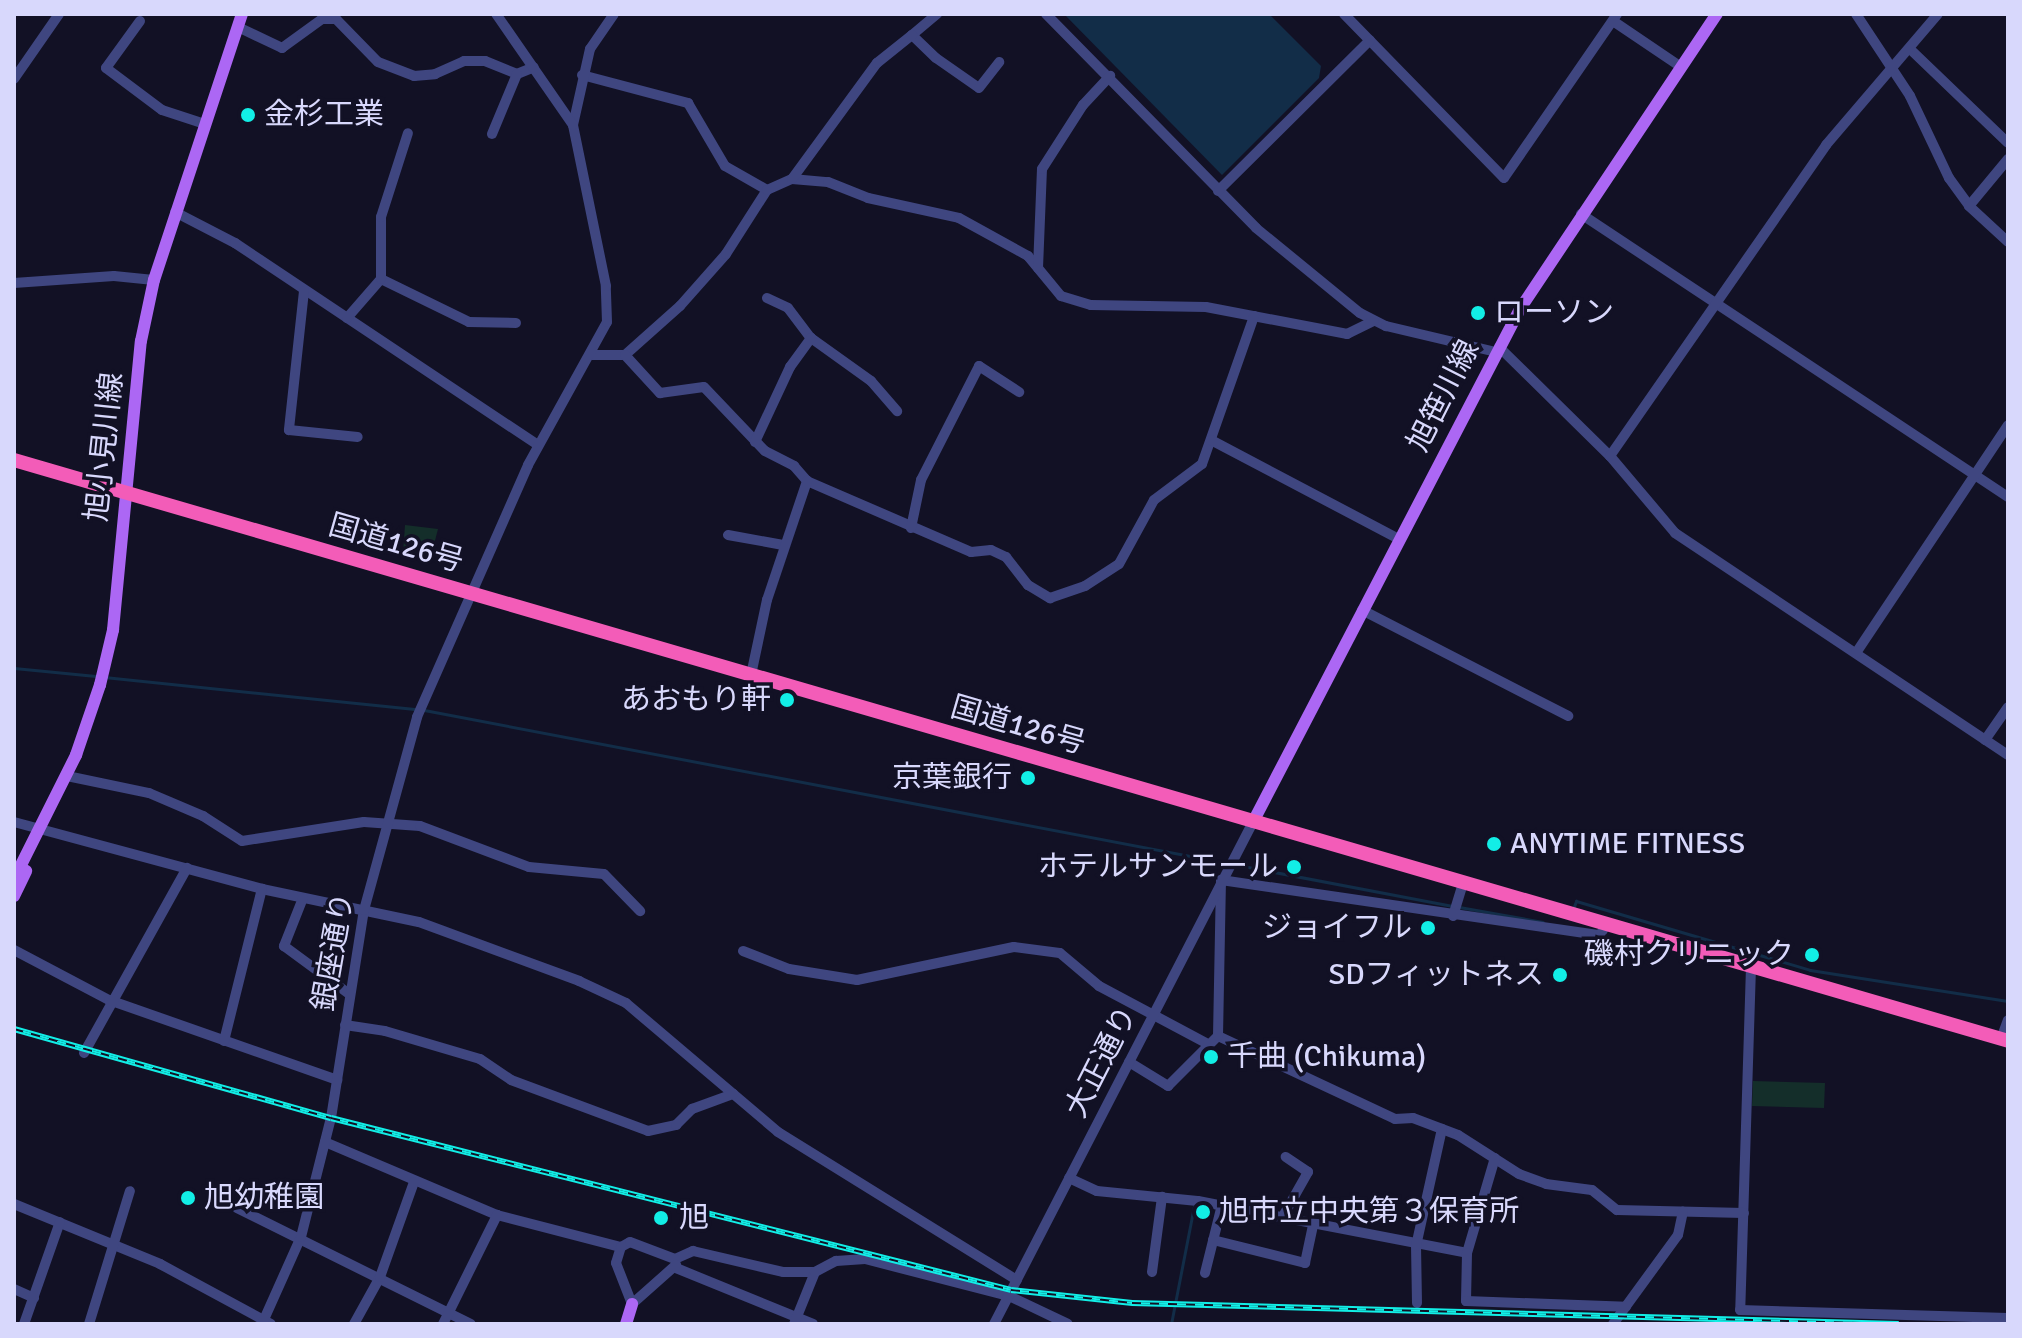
<!DOCTYPE html>
<html>
<head>
<meta charset="utf-8">
<style>
	body { margin:0 }
	#map { position:relative; width:2022px; height:1338px; overflow:hidden; background:#121125; font-family:Signika,"Noto Sans JP",sans-serif }
	div>[style] { position:absolute }
	[style*='--x'] { left:calc(var(--x)*1px); top:calc(var(--y)*1px); width:calc(var(--w)*1px); rotate:calc(var(--a)*1deg) }
	.green>* { inset:0; background:#142e2a }
	.water>* { inset:0; background:#122d48 }
	.stream>* { height:3px; margin:-1.5px; padding:0 1.5px; transform-origin:1.5px; border-radius:1.5px; background:#122d48 }
	.minor>* { height:10px; margin:-5px; padding:0 5px; transform-origin:5px; border-radius:5px; background:#3f4680 }
	.major>* { height:12px; margin:-6px; padding:0 6px; transform-origin:6px; border-radius:6px; background:#ac67f4 }
	.highway>* { height:14px; margin:-7px; padding:0 7px; transform-origin:7px; border-radius:7px; background:#f35cb8 }
	.rail>* { height:6px; margin-top:-3px; transform-origin:0; background:repeating-linear-gradient(90deg,#121125 0 9px,#12eee6 0 18px); box-sizing:border-box; border-block:2px solid #12eee6 }
	.dots>* { width:22px; height:22px; translate:-50% -50%; box-sizing:border-box; border:4px solid #121125; border-radius:50% }
	span { translate:-50% -50%; white-space:nowrap; text-align:center; line-height:1.15; -webkit-text-stroke:7px #121125; paint-order:stroke }
	.poi-label { font-size:30px; color:#d8d8fc }
	.left { translate:0 -50%; text-align:left }
	.right { translate:-100% -50%; text-align:right }
	.street-label { font-size:30px; color:#d8d8fc }
	.frame { position:absolute; inset:0; border:16px solid #d8d8fc; pointer-events:none }
</style>
</head>
<body>
<div id="map">
	<div class="green">
		<i style="clip-path:polygon(405px 525px,438px 529px,431px 556px,403px 553px)"></i>
		<i style="clip-path:polygon(1753px 1081px,1825px 1083px,1824px 1108px,1752px 1106px)"></i>
	</div>
	<div class="water">
		<i style="clip-path:polygon(1064px 14px,1269px 14px,1321px 66px,1319px 78px,1222px 175px)"></i>
	</div>
	<div class="stream">
		<i style="--x:14;--y:668;--w:82;--a:5.6"></i>
		<i style="--x:104;--y:677;--w:322;--a:5.9"></i>
		<i style="--x:424;--y:710;--w:1047;--a:10.79"></i>
		<i style="--x:1459;--y:907;--w:85;--a:10.1"></i>
		<i style="--x:1573;--y:909;--w:9;--a:-69"></i>
		<i style="--x:1576;--y:901;--w:244;--a:16.4"></i>
		<i style="--x:1810;--y:970;--w:200;--a:8.9"></i>
		<i style="--x:1171;--y:1324;--w:120;--a:-79"></i>
	</div>
	<div class="minor">
		<i style="--x:937;--y:14;--w:33;--a:140"></i>
		<i style="--x:912;--y:35;--w:33;--a:44"></i>
		<i style="--x:936;--y:58;--w:52;--a:34.9"></i>
		<i style="--x:979;--y:88;--w:33;--a:-52"></i>
		<i style="--x:1046;--y:14;--w:300;--a:45.5"></i>
		<i style="--x:1256;--y:228;--w:134;--a:39.3"></i>
		<i style="--x:1360;--y:313;--w:29;--a:27"></i>
		<i style="--x:1386;--y:326;--w:113;--a:13.3"></i>
		<i style="--x:1344;--y:14;--w:229;--a:45.7"></i>
		<i style="--x:1504;--y:178;--w:199;--a:-55.4"></i>
		<i style="--x:1856;--y:14;--w:98;--a:56.6"></i>
		<i style="--x:1910;--y:96;--w:91;--a:64.6"></i>
		<i style="--x:1949;--y:178;--w:34;--a:54"></i>
		<i style="--x:1969;--y:206;--w:53;--a:42.7"></i>
		<i style="--x:140;--y:21;--w:58;--a:125.9"></i>
		<i style="--x:106;--y:68;--w:70;--a:36.9"></i>
		<i style="--x:162;--y:110;--w:45;--a:18"></i>
		<i style="--x:1613;--y:21;--w:82;--a:34.1"></i>
		<i style="--x:238;--y:27;--w:49;--a:25.5"></i>
		<i style="--x:282;--y:48;--w:49;--a:-35.9"></i>
		<i style="--x:322;--y:19;--w:14;--a:0"></i>
		<i style="--x:336;--y:19;--w:60;--a:45.7"></i>
		<i style="--x:378;--y:62;--w:39;--a:21"></i>
		<i style="--x:414;--y:76;--w:21;--a:-5"></i>
		<i style="--x:435;--y:74;--w:32;--a:-24"></i>
		<i style="--x:464;--y:61;--w:21;--a:0"></i>
		<i style="--x:485;--y:61;--w:35;--a:22"></i>
		<i style="--x:517;--y:74;--w:18;--a:-22"></i>
		<i style="--x:1911;--y:50;--w:134;--a:43.8"></i>
		<i style="--x:582;--y:75;--w:110;--a:14.8"></i>
		<i style="--x:688;--y:103;--w:73;--a:59.6"></i>
		<i style="--x:725;--y:166;--w:48;--a:29.7"></i>
		<i style="--x:14;--y:79;--w:79;--a:-55.3"></i>
		<i style="--x:573;--y:125;--w:78;--a:-77.4"></i>
		<i style="--x:590;--y:49;--w:42;--a:-55.6"></i>
		<i style="--x:492;--y:134;--w:65;--a:-67.4"></i>
		<i style="--x:792;--y:179;--w:36;--a:5"></i>
		<i style="--x:828;--y:182;--w:43;--a:21.8"></i>
		<i style="--x:868;--y:198;--w:93;--a:12.4"></i>
		<i style="--x:959;--y:218;--w:79;--a:28.8"></i>
		<i style="--x:1028;--y:256;--w:52;--a:50.5"></i>
		<i style="--x:1061;--y:296;--w:31;--a:17"></i>
		<i style="--x:1091;--y:305;--w:115;--a:1"></i>
		<i style="--x:1206;--y:307;--w:144;--a:10.8"></i>
		<i style="--x:1347;--y:334;--w:30;--a:-26"></i>
		<i style="--x:1218;--y:191;--w:214;--a:-44.8"></i>
		<i style="--x:1969;--y:206;--w:61;--a:-50.3"></i>
		<i style="--x:175;--y:212;--w:68;--a:27.3"></i>
		<i style="--x:235;--y:243;--w:364;--a:33.7"></i>
		<i style="--x:1581;--y:214;--w:512;--a:33.53"></i>
		<i style="--x:1038;--y:268;--w:99;--a:-87.7"></i>
		<i style="--x:1042;--y:169;--w:76;--a:-57.4"></i>
		<i style="--x:1083;--y:105;--w:40;--a:-47"></i>
		<i style="--x:381;--y:279;--w:98;--a:26"></i>
		<i style="--x:469;--y:322;--w:47;--a:1.2"></i>
		<i style="--x:14;--y:283;--w:100;--a:-4"></i>
		<i style="--x:114;--y:276;--w:40;--a:5.7"></i>
		<i style="--x:304;--y:291;--w:140;--a:96.2"></i>
		<i style="--x:289;--y:430;--w:69;--a:5.8"></i>
		<i style="--x:767;--y:298;--w:23;--a:25"></i>
		<i style="--x:788;--y:308;--w:38;--a:53"></i>
		<i style="--x:811;--y:338;--w:74;--a:35.6"></i>
		<i style="--x:871;--y:381;--w:40;--a:49"></i>
		<i style="--x:347;--y:318;--w:52;--a:-48.9"></i>
		<i style="--x:381;--y:279;--w:62;--a:-90"></i>
		<i style="--x:381;--y:217;--w:88;--a:-72.2"></i>
		<i style="--x:1499;--y:347;--w:156;--a:44.5"></i>
		<i style="--x:1610;--y:456;--w:101;--a:49.8"></i>
		<i style="--x:1675;--y:533;--w:400;--a:33.7"></i>
		<i style="--x:592;--y:355;--w:33;--a:0"></i>
		<i style="--x:625;--y:355;--w:74;--a:-41.7"></i>
		<i style="--x:680;--y:306;--w:69;--a:-48.5"></i>
		<i style="--x:726;--y:254;--w:76;--a:-57.4"></i>
		<i style="--x:767;--y:190;--w:27;--a:-24"></i>
		<i style="--x:792;--y:179;--w:144;--a:-53.8"></i>
		<i style="--x:877;--y:63;--w:45;--a:-38.7"></i>
		<i style="--x:625;--y:355;--w:52;--a:47.4"></i>
		<i style="--x:660;--y:393;--w:44;--a:-7.8"></i>
		<i style="--x:704;--y:387;--w:88;--a:46.4"></i>
		<i style="--x:765;--y:451;--w:33;--a:27"></i>
		<i style="--x:794;--y:466;--w:20;--a:49"></i>
		<i style="--x:807;--y:481;--w:179;--a:23.4"></i>
		<i style="--x:971;--y:552;--w:20;--a:-6"></i>
		<i style="--x:991;--y:550;--w:17;--a:25"></i>
		<i style="--x:1006;--y:557;--w:36;--a:52"></i>
		<i style="--x:1028;--y:585;--w:26;--a:31"></i>
		<i style="--x:1050;--y:598;--w:37;--a:-19"></i>
		<i style="--x:1085;--y:586;--w:40;--a:-32.9"></i>
		<i style="--x:1119;--y:564;--w:73;--a:-61.3"></i>
		<i style="--x:1154;--y:500;--w:60;--a:-36.9"></i>
		<i style="--x:1202;--y:464;--w:157;--a:-70.6"></i>
		<i style="--x:1211;--y:440;--w:212;--a:27.8"></i>
		<i style="--x:755;--y:442;--w:83;--a:-65"></i>
		<i style="--x:790;--y:367;--w:36;--a:-54"></i>
		<i style="--x:1610;--y:456;--w:379;--a:-55.2"></i>
		<i style="--x:1826;--y:145;--w:172;--a:-49.5"></i>
		<i style="--x:911;--y:528;--w:49;--a:-78.2"></i>
		<i style="--x:921;--y:480;--w:128;--a:-63"></i>
		<i style="--x:979;--y:366;--w:48;--a:33"></i>
		<i style="--x:728;--y:535;--w:56;--a:10.3"></i>
		<i style="--x:1362;--y:610;--w:232;--a:27.2"></i>
		<i style="--x:1856;--y:653;--w:274;--a:-56.3"></i>
		<i style="--x:751;--y:675;--w:77;--a:-78"></i>
		<i style="--x:767;--y:600;--w:126;--a:-71.4"></i>
		<i style="--x:1985;--y:740;--w:40;--a:-55.1"></i>
		<i style="--x:67;--y:776;--w:84;--a:11.7"></i>
		<i style="--x:149;--y:793;--w:59;--a:23.1"></i>
		<i style="--x:203;--y:816;--w:46;--a:32.7"></i>
		<i style="--x:242;--y:841;--w:123;--a:-8.9"></i>
		<i style="--x:364;--y:822;--w:56;--a:4.1"></i>
		<i style="--x:420;--y:826;--w:116;--a:20.6"></i>
		<i style="--x:529;--y:867;--w:75;--a:5.3"></i>
		<i style="--x:604;--y:874;--w:52;--a:45.8"></i>
		<i style="--x:14;--y:822;--w:257;--a:15.1"></i>
		<i style="--x:262;--y:889;--w:160;--a:11.9"></i>
		<i style="--x:419;--y:922;--w:171;--a:20.2"></i>
		<i style="--x:579;--y:981;--w:52;--a:25.1"></i>
		<i style="--x:626;--y:1003;--w:199;--a:40.3"></i>
		<i style="--x:778;--y:1132;--w:281;--a:31.8"></i>
		<i style="--x:303;--y:898;--w:52;--a:111.6"></i>
		<i style="--x:284;--y:946;--w:81;--a:36.4"></i>
		<i style="--x:1453;--y:916;--w:34;--a:-73"></i>
		<i style="--x:14;--y:950;--w:107;--a:27.8"></i>
		<i style="--x:109;--y:1000;--w:242;--a:19.3"></i>
		<i style="--x:743;--y:951;--w:49;--a:21.4"></i>
		<i style="--x:789;--y:969;--w:69;--a:9.2"></i>
		<i style="--x:857;--y:980;--w:160;--a:-11.9"></i>
		<i style="--x:1014;--y:947;--w:46;--a:7.4"></i>
		<i style="--x:1060;--y:953;--w:51;--a:40.2"></i>
		<i style="--x:1099;--y:986;--w:121;--a:28"></i>
		<i style="--x:1751;--y:967;--w:343;--a:91.8"></i>
		<i style="--x:1740;--y:1310;--w:268;--a:1.7"></i>
		<i style="--x:345;--y:1025;--w:40;--a:8.5"></i>
		<i style="--x:385;--y:1031;--w:99;--a:16.4"></i>
		<i style="--x:480;--y:1059;--w:37;--a:34"></i>
		<i style="--x:511;--y:1080;--w:146;--a:20.4"></i>
		<i style="--x:648;--y:1131;--w:29;--a:-12"></i>
		<i style="--x:676;--y:1125;--w:23;--a:-45"></i>
		<i style="--x:692;--y:1109;--w:44;--a:-20.1"></i>
		<i style="--x:1218;--y:1036;--w:195;--a:25.1"></i>
		<i style="--x:1395;--y:1119;--w:18;--a:-3"></i>
		<i style="--x:1413;--y:1118;--w:48;--a:20.7"></i>
		<i style="--x:1458;--y:1135;--w:72;--a:32.6"></i>
		<i style="--x:1519;--y:1174;--w:29;--a:20"></i>
		<i style="--x:1546;--y:1184;--w:46;--a:7.4"></i>
		<i style="--x:1592;--y:1190;--w:32;--a:39"></i>
		<i style="--x:1617;--y:1210;--w:127;--a:1.4"></i>
		<i style="--x:2001;--y:1039;--w:20;--a:-70"></i>
		<i style="--x:224;--y:1041;--w:157;--a:-76"></i>
		<i style="--x:84;--y:1053;--w:212;--a:-60.9"></i>
		<i style="--x:1129;--y:1062;--w:46;--a:31.6"></i>
		<i style="--x:1168;--y:1086;--w:71;--a:-45"></i>
		<i style="--x:1218;--y:1036;--w:156;--a:-88.9"></i>
		<i style="--x:1221;--y:880;--w:383;--a:8.3"></i>
		<i style="--x:1600;--y:935;--w:12;--a:-59"></i>
		<i style="--x:325;--y:1142;--w:187;--a:23"></i>
		<i style="--x:497;--y:1215;--w:128;--a:14.5"></i>
		<i style="--x:1069;--y:1178;--w:31;--a:25"></i>
		<i style="--x:1097;--y:1191;--w:101;--a:5.7"></i>
		<i style="--x:1198;--y:1201;--w:274;--a:10.9"></i>
		<i style="--x:1467;--y:1253;--w:99;--a:-73.6"></i>
		<i style="--x:14;--y:1204;--w:158;--a:22.3"></i>
		<i style="--x:160;--y:1264;--w:126;--a:28.4"></i>
		<i style="--x:237;--y:1208;--w:261;--a:26.4"></i>
		<i style="--x:1282;--y:1218;--w:53;--a:-60.5"></i>
		<i style="--x:1308;--y:1172;--w:27;--a:-146"></i>
		<i style="--x:1213;--y:1240;--w:95;--a:14"></i>
		<i style="--x:1305;--y:1263;--w:40;--a:-78"></i>
		<i style="--x:1467;--y:1253;--w:48;--a:91.2"></i>
		<i style="--x:1466;--y:1301;--w:160;--a:2.1"></i>
		<i style="--x:675;--y:1259;--w:20;--a:-24"></i>
		<i style="--x:693;--y:1251;--w:92;--a:13.1"></i>
		<i style="--x:783;--y:1272;--w:32;--a:0"></i>
		<i style="--x:676;--y:1268;--w:148;--a:22.2"></i>
		<i style="--x:1152;--y:1272;--w:76;--a:-82.4"></i>
		<i style="--x:1205;--y:1273;--w:70;--a:-76"></i>
		<i style="--x:14;--y:1289;--w:22;--a:24"></i>
		<i style="--x:1417;--y:1303;--w:57;--a:-91"></i>
		<i style="--x:1416;--y:1246;--w:120;--a:-77.5"></i>
		<i style="--x:632;--y:1304;--w:44;--a:-111.3"></i>
		<i style="--x:616;--y:1263;--w:17;--a:-73"></i>
		<i style="--x:621;--y:1247;--w:10;--a:-29"></i>
		<i style="--x:630;--y:1242;--w:48;--a:20.7"></i>
		<i style="--x:632;--y:1304;--w:59;--a:-41.6"></i>
		<i style="--x:24;--y:1324;--w:108;--a:-70.6"></i>
		<i style="--x:89;--y:1324;--w:139;--a:-72.9"></i>
		<i style="--x:262;--y:1324;--w:95;--a:-65.9"></i>
		<i style="--x:301;--y:1237;--w:123;--a:-75.9"></i>
		<i style="--x:331;--y:1118;--w:211;--a:-81"></i>
		<i style="--x:364;--y:910;--w:200;--a:-74.6"></i>
		<i style="--x:417;--y:717;--w:275;--a:-66.2"></i>
		<i style="--x:528;--y:465;--w:163;--a:-61.1"></i>
		<i style="--x:607;--y:322;--w:36;--a:-92"></i>
		<i style="--x:606;--y:286;--w:164;--a:-101.6"></i>
		<i style="--x:573;--y:125;--w:135;--a:-124.7"></i>
		<i style="--x:354;--y:1324;--w:54;--a:-61"></i>
		<i style="--x:380;--y:1277;--w:101;--a:-70.3"></i>
		<i style="--x:443;--y:1324;--w:122;--a:-63.6"></i>
		<i style="--x:794;--y:1324;--w:56;--a:-68"></i>
		<i style="--x:815;--y:1272;--w:24;--a:-28"></i>
		<i style="--x:836;--y:1261;--w:29;--a:-4"></i>
		<i style="--x:865;--y:1259;--w:149;--a:14.4"></i>
		<i style="--x:1009;--y:1296;--w:65;--a:25.4"></i>
		<i style="--x:994;--y:1324;--w:565;--a:-62.71"></i>
		<i style="--x:1613;--y:1324;--w:110;--a:-53.9"></i>
		<i style="--x:1678;--y:1235;--w:24;--a:-78"></i>
	</div>
	<div class="major">
		<i style="--x:1253;--y:822;--w:578;--a:-62.5"></i>
		<i style="--x:1520;--y:309;--w:355;--a:-56.3"></i>
		<i style="--x:14;--y:879;--w:139;--a:-63.4"></i>
		<i style="--x:76;--y:755;--w:74;--a:-71.1"></i>
		<i style="--x:100;--y:685;--w:57;--a:-76.7"></i>
		<i style="--x:113;--y:630;--w:290;--a:-84.5"></i>
		<i style="--x:141;--y:341;--w:62;--a:-78"></i>
		<i style="--x:154;--y:280;--w:280;--a:-71.7"></i>
		<i style="--x:14;--y:896;--w:28;--a:-64"></i>
		<i style="--x:626;--y:1324;--w:21;--a:-73"></i>
	</div>
	<div class="highway">
		<i style="--x:14;--y:460;--w:2077;--a:16.24"></i>
	</div>
	<div class="rail">
		<i style="--x:14;--y:1029;--w:329;--a:15.7"></i>
		<i style="--x:331;--y:1118;--w:701;--a:14.19"></i>
		<i style="--x:1011;--y:1290;--w:122;--a:6.1"></i>
		<i style="--x:1132;--y:1303;--w:767;--a:1.57"></i>
	</div>
	<div class="dots">
		<i style="left:248px;top:115px;background:#12eee6"></i>
		<i style="left:1478px;top:313px;background:#12eee6"></i>
		<i style="left:787px;top:700px;background:#12eee6"></i>
		<i style="left:1028px;top:778px;background:#12eee6"></i>
		<i style="left:1494px;top:844px;background:#12eee6"></i>
		<i style="left:1294px;top:867px;background:#12eee6"></i>
		<i style="left:1428px;top:928px;background:#12eee6"></i>
		<i style="left:1812px;top:955px;background:#12eee6"></i>
		<i style="left:1560px;top:975px;background:#12eee6"></i>
		<i style="left:1211px;top:1057px;background:#12eee6"></i>
		<i style="left:188px;top:1198px;background:#12eee6"></i>
		<i style="left:1203px;top:1212px;background:#12eee6"></i>
		<i style="left:661px;top:1218px;background:#12eee6"></i>
	</div>
	<div class="poi-label">
		<span class="left" style="left:264px;top:115px">金杉工業</span>
		<span class="left" style="left:1494px;top:313px">ローソン</span>
		<span class="right" style="left:771px;top:700px">あおもり軒</span>
		<span class="right" style="left:1012px;top:778px">京葉銀行</span>
		<span class="left" style="left:1510px;top:844px">ANYTIME FITNESS</span>
		<span class="right" style="left:1278px;top:867px">ホテルサンモール</span>
		<span class="right" style="left:1412px;top:928px">ジョイフル</span>
		<span class="right" style="left:1794px;top:955px">磯村クリニック</span>
		<span class="right" style="left:1544px;top:975px">SDフィットネス</span>
		<span class="left" style="left:1227px;top:1057px">千曲 (Chikuma)</span>
		<span class="left" style="left:204px;top:1198px">旭幼稚園</span>
		<span class="left" style="left:1219px;top:1212px">旭市立中央第３保育所</span>
		<span class="left" style="left:679px;top:1218px">旭</span>
	</div>
	<div class="street-label">
		<span style="left:1444px;top:396px;rotate:-63deg">旭笹川線</span>
		<span style="left:105px;top:447px;rotate:-84deg">旭小見川線</span>
		<span style="left:396px;top:544px;rotate:16deg">国道126号</span>
		<span style="left:1018px;top:726px;rotate:16deg">国道126号</span>
		<span style="left:334px;top:952px;rotate:-80deg">銀座通り</span>
		<span style="left:1102px;top:1062px;rotate:-63deg">大正通り</span>
	</div>
	<div class="frame"></div>
</div>
</body>
</html>
